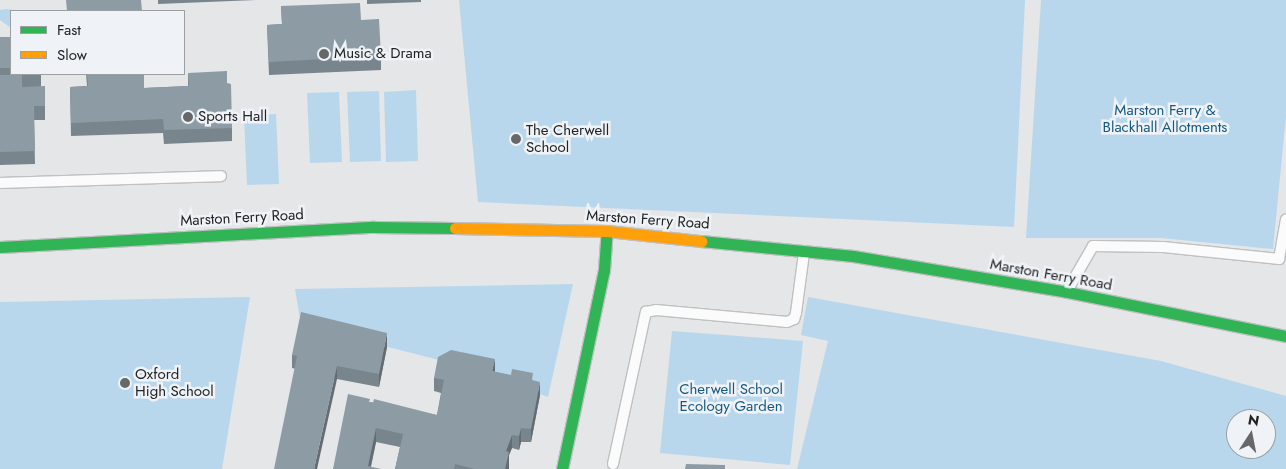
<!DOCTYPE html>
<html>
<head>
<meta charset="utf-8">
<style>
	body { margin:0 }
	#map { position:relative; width:1286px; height:469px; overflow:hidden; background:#e4e6e8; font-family:Jost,sans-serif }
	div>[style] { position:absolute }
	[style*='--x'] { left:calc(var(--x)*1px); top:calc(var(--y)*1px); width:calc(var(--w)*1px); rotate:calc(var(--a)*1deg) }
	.green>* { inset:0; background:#b8d7ed }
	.roads { filter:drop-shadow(1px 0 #bec0c1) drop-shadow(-1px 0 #bec0c1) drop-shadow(0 1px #bec0c1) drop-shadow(0 -1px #bec0c1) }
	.lane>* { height:10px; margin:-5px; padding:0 5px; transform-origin:5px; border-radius:5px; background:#fbfbfc }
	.fast>* { height:11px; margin:-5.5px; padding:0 5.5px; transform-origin:5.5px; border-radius:5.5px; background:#30b455 }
	.slow>* { height:11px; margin:-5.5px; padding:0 5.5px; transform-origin:5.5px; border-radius:5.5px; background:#ff9f0a }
	.wall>* { inset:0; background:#79858d }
	.shaded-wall>* { inset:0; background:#636c73 }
	.building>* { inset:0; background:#8d9ba4 }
	.dots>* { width:14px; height:14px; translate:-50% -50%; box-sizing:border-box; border:2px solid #eff3f7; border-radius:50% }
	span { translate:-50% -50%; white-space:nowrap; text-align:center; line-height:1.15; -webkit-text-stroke:5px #eff3f7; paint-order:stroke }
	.poi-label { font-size:15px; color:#212324 }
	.left { translate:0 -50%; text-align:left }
	.park-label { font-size:15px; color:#185981 }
	.street-label { font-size:15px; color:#212324 }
	.legend { position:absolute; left:10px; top:10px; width:175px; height:65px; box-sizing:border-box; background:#eff3f7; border:1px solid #9da0a3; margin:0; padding:6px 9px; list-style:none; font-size:15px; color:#212324 }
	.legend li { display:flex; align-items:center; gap:10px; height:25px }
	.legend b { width:25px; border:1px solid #9da0a3 }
	.north { position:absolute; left:1226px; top:409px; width:50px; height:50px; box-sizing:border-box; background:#eff3f7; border:1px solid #9da0a3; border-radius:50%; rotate:11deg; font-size:14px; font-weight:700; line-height:20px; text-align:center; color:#212324 }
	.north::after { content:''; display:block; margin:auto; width:18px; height:22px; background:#656769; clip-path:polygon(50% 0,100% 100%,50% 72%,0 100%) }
</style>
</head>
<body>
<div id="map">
	<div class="green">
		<i style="clip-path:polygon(459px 0,1025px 0,1014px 227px,478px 202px)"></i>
		<i style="clip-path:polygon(1041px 0,1286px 0,1286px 116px,1273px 249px,1161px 238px,1026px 238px)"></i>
		<i style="clip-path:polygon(0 10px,6px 9px,22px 11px,11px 11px,11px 28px,0 20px)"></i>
		<i style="clip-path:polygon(416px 90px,418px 161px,386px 162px,384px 92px)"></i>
		<i style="clip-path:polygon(379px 91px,381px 161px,350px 162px,347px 92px)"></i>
		<i style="clip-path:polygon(339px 92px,342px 162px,310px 163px,307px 93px)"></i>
		<i style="clip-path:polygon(276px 114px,279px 184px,247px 185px,244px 116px)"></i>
		<i style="clip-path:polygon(573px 284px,548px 397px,451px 363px,301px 325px,295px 289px)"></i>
		<i style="clip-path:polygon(250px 297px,222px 469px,0 469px,0 302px)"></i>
		<i style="clip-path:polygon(evenodd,808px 297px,1161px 361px,1286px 396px,1286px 469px,797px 469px,828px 341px,801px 335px,808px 297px,1236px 419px,1266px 419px,1266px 449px,1236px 449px,1236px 419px)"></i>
		<i style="clip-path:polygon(672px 331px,803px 341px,790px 465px,660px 453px)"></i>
	</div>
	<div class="roads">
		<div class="lane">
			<i style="--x:0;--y:183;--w:221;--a:-1.8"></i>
			<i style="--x:1067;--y:291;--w:52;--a:-60"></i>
			<i style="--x:1093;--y:246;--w:70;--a:0.8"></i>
			<i style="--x:1163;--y:247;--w:117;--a:5.9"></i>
			<i style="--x:1279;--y:259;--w:40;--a:-80"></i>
			<i style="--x:613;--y:464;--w:156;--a:-77.8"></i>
			<i style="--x:646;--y:312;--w:10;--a:-11"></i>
			<i style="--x:656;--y:310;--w:132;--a:5.2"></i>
			<i style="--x:787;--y:322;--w:8;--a:-23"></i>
			<i style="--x:794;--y:319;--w:6;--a:-72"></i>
			<i style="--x:796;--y:313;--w:61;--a:-82.4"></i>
		</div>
		<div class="fast">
			<i style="--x:701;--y:241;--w:153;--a:5.6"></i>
			<i style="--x:853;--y:256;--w:217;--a:9.5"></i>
			<i style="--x:1067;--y:292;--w:223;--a:11.4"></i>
			<i style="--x:0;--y:247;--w:374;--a:-3.1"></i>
			<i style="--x:373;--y:227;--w:82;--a:0.7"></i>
			<i style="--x:562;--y:469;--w:203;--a:-78.1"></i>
			<i style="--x:604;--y:270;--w:39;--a:-86"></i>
		</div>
		<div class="slow">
			<i style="--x:455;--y:228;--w:152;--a:1.1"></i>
			<i style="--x:607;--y:231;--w:95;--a:6.1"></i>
		</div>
	</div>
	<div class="wall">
		<i style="clip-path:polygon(158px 0,257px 0,158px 4px)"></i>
		<i style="clip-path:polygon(367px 0,421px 0,421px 2px,367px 4px)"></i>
		<i style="clip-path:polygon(281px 6px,361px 20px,381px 56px,381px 70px,269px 75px,267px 25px,282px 24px)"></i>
		<i style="clip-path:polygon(0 37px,11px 37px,11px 74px,41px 74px,41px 86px,45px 106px,45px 120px,34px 120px,35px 164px,0 165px)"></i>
		<i style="clip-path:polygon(188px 73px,227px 83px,232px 128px,232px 141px,164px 144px,163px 133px,71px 136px,70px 87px,87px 86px,86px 74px,144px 74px,144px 88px,188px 86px)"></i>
		<i style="clip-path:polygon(387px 347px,379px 387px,337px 379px,292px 368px,292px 355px)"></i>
		<i style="clip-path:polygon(495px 372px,533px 381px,540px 395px,531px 442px,521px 442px,519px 450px,512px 448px,509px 455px,509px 469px,395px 469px,400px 447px,376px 442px,371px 467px,333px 469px,370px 402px,437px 415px,441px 393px,434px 391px,434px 378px)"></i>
	</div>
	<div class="shaded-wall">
		<i style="clip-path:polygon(387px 333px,387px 347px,379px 387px,379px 374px)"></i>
		<i style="clip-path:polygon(495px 359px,495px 372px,492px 371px)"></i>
		<i style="clip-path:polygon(337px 366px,337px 379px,317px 469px,314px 469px)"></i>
		<i style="clip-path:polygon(540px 382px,540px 395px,531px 442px,531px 429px)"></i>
		<i style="clip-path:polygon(376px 428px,376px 442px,370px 469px,368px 466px)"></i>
		<i style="clip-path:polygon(521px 428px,521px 442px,519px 450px,519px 436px)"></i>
		<i style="clip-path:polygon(512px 435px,512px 448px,509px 455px,509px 469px,505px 469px,506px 451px)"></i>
	</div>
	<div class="building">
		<i style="clip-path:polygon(66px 0,141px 0,142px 11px,67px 11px)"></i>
		<i style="clip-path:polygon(360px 3px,361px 20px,379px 19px,381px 56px,269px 62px,267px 25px,282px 24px,281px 6px)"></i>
		<i style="clip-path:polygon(0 37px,11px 37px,11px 68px,0 68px)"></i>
		<i style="clip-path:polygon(227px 71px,227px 83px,231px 84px,232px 128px,164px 130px,163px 119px,71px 123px,70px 87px,88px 86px,87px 74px,144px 74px,144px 88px,189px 86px,188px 73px)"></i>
		<i style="clip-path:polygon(0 75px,22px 75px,22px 87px,45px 86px,45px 106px,34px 106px,35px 151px,0 152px)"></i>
		<i style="clip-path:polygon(301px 312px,387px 333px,379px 374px,337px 366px,314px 469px,274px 469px,297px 356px,292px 355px)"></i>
		<i style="clip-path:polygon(451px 350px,495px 359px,492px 371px,511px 375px,512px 369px,533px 373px,532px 380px,540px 382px,531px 429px,521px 428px,519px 436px,512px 435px,506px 451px,509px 452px,505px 469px,475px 469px,455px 464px,454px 469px,395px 469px,403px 434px,376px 428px,368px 466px,381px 469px,333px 469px,348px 394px,370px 399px,369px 402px,373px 403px,374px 399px,437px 415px,444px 380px,434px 378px,438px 357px)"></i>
		<i style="clip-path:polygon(686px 464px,725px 465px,725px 469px,685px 469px)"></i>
	</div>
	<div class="dots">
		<i style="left:324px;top:54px;background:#656769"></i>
		<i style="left:188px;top:117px;background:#656769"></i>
		<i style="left:516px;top:139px;background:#656769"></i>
		<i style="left:125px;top:383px;background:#656769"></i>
	</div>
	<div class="poi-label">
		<span class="left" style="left:334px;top:54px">Music &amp; Drama</span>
		<span class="left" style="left:198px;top:117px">Sports Hall</span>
		<span class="left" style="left:526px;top:139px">The Cherwell<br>School</span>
		<span class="left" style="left:135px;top:383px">Oxford<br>High School</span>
	</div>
	<div class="park-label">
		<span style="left:1165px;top:119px">Marston Ferry &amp;<br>Blackhall Allotments</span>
		<span style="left:731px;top:398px">Cherwell School<br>Ecology Garden</span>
	</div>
	<div class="street-label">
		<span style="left:242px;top:218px;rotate:-3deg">Marston Ferry Road</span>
		<span style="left:648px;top:220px;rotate:4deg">Marston Ferry Road</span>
		<span style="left:1051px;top:275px;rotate:10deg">Marston Ferry Road</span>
	</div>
	<ul class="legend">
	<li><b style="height:6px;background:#30b455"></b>Fast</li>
	<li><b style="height:6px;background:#ff9f0a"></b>Slow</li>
	</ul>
	<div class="north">N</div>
</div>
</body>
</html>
